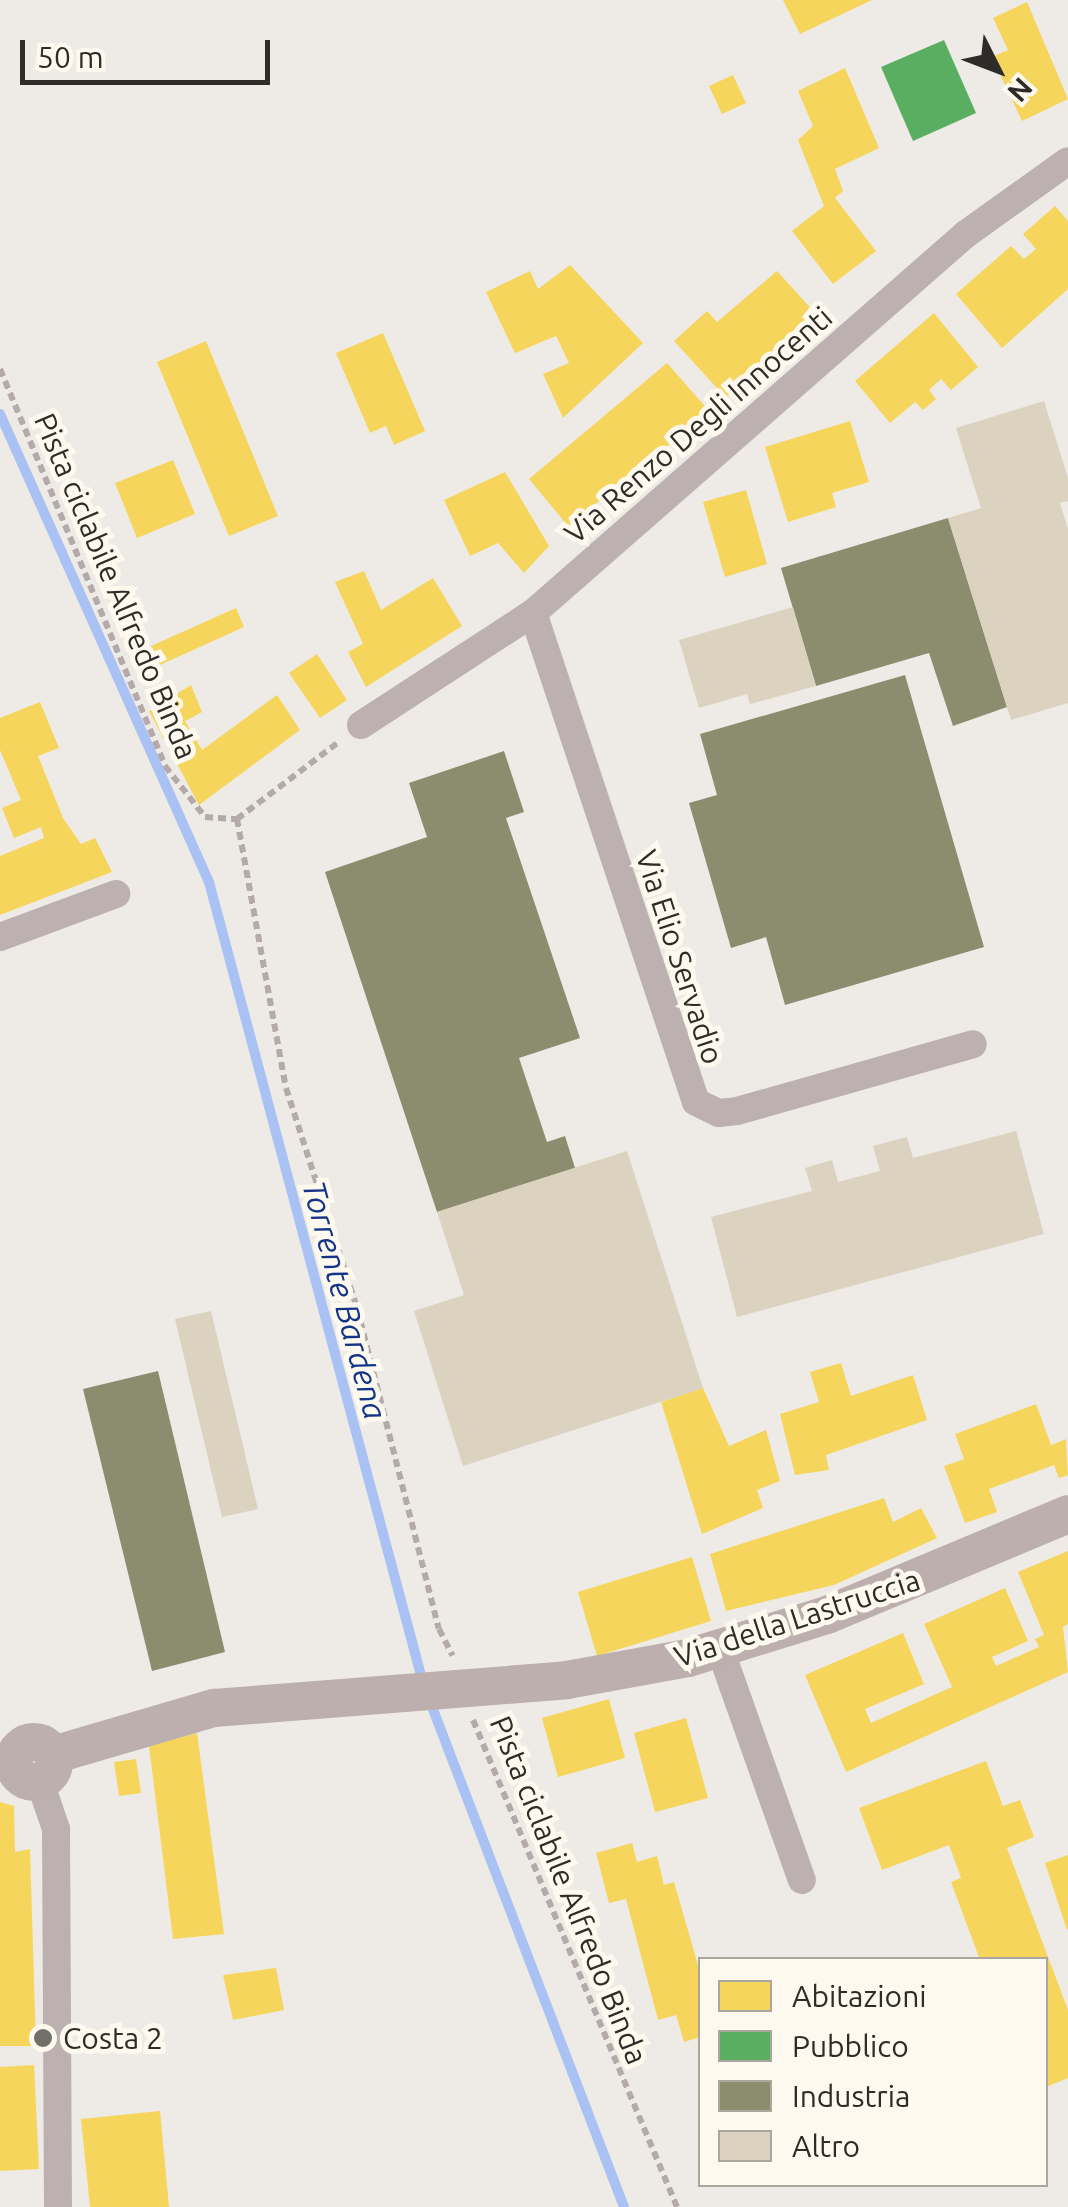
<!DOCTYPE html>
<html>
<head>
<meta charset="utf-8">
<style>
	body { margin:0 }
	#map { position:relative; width:1068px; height:2207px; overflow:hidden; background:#eeebe6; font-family:Ubuntu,sans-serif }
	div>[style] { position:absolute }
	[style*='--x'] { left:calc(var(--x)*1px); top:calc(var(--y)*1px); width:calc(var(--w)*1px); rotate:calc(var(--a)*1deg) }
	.homes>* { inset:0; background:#f6d55c }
	.public>* { inset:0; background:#5aae61 }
	.industry>* { inset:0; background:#8c8c6e }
	.stream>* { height:10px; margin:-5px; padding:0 5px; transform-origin:5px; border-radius:5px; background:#a9c1f3 }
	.building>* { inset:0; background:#dbd2c0 }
	.path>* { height:6px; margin-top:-3px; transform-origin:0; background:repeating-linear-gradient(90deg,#b3aaa9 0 8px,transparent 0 13px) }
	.street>* { height:28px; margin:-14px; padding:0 14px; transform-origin:14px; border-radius:14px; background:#bdb0b0 }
	.secondary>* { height:38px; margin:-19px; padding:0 19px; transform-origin:19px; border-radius:19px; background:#bcafae }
	.secondary>.ring { margin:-19px; padding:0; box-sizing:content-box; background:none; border:38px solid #bcafae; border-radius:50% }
	.dots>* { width:28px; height:28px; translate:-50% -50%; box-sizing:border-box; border:5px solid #fef9ef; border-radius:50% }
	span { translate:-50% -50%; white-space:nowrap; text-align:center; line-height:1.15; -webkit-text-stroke:10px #fef9ef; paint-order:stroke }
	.street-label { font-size:30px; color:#2e2c28 }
	.poi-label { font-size:30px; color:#2e2c28 }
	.left { translate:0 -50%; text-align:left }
	.water-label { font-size:32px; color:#133587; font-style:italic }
	.legend { position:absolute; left:698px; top:1957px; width:350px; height:230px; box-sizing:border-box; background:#fef9ef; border:2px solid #aba79f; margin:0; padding:12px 18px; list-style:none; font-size:30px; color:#2e2c28 }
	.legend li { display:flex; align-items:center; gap:20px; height:50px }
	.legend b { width:50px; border:2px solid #aba79f }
	.north { position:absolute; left:948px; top:20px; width:100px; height:100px; -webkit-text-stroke:8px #fef9ef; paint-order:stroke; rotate:132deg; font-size:28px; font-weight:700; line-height:40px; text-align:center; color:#2e2c28 }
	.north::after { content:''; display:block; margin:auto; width:35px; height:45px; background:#2e2c28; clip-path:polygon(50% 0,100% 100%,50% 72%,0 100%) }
	.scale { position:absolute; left:20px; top:40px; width:250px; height:45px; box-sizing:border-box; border:5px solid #2e2c28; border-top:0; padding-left:12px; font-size:30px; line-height:35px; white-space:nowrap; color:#2e2c28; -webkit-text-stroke:8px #fef9ef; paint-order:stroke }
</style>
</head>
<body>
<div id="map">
	<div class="homes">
		<i style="clip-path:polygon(783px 0,872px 0,800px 34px)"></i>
		<i style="clip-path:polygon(1027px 2px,1068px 99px,1022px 121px,992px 57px,1008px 50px,993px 18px)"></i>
		<i style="clip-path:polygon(845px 68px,879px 148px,835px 169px,843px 191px,835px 198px,876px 251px,833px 284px,792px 231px,824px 206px,798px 140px,813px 126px,798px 91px)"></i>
		<i style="clip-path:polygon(733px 75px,746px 103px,722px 114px,709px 86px)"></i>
		<i style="clip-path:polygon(1055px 206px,1068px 221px,1068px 289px,1002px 348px,956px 294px,1011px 246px,1024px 259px,1036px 249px,1023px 234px)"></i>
		<i style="clip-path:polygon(570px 265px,643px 343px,563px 418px,543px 374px,569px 363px,556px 336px,515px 353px,486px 292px,530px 271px,538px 289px)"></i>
		<i style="clip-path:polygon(777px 271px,817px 315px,726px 398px,674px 341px,707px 311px,717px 322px)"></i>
		<i style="clip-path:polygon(934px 313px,978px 367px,951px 390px,941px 379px,929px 390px,936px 399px,923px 410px,915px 402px,890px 423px,855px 381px)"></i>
		<i style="clip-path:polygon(383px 333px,425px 431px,394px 445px,386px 426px,370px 433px,336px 353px)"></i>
		<i style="clip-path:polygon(206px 341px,278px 516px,229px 536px,157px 362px)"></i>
		<i style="clip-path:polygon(667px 363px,710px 412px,568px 526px,529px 479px)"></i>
		<i style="clip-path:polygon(850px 421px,869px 482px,832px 493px,836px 507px,788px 522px,765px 447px)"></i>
		<i style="clip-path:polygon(173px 460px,195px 514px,137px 538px,115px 483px)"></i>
		<i style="clip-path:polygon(505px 472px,549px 546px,524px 573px,498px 543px,470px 556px,444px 500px)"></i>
		<i style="clip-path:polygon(746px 490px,767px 564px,725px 577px,703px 502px)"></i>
		<i style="clip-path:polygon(364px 571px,381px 610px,433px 578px,462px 626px,366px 687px,348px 652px,363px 644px,335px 582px)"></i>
		<i style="clip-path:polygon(236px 608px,244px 627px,160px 665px,151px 646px)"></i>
		<i style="clip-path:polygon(317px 654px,347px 700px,320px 718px,289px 673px)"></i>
		<i style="clip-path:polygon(191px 685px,202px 712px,185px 721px,202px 750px,277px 695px,300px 730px,199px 805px,149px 711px)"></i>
		<i style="clip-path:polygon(40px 702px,59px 748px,38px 756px,63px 818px,81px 844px,95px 838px,112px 872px,0 915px,0 856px,44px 838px,41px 827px,14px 838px,2px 808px,21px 800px,0 750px,0 718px)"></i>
		<i style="clip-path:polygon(841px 1363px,851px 1396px,913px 1375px,927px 1420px,826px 1455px,829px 1470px,795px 1475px,780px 1414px,819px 1402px,810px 1372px)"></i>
		<i style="clip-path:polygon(703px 1388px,729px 1446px,766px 1430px,780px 1481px,757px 1490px,763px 1508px,702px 1534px,661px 1402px)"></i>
		<i style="clip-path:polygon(1036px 1404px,1051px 1445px,1066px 1439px,1068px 1475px,1059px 1478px,1054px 1465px,989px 1489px,997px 1512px,965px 1523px,944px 1466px,964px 1459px,955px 1434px)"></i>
		<i style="clip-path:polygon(884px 1498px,893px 1522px,921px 1508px,937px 1538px,834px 1585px,726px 1611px,710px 1554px)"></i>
		<i style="clip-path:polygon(1068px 1551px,1068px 1624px,1063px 1627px,1068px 1672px,846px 1772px,805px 1675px,903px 1633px,924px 1684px,865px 1709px,871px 1723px,952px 1687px,924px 1624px,1005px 1588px,1028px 1641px,992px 1657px,996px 1666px,1039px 1647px,1035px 1639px,1044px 1635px,1018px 1572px)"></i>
		<i style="clip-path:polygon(692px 1557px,711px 1621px,597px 1656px,578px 1592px)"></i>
		<i style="clip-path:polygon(609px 1699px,625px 1758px,558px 1777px,542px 1718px)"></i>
		<i style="clip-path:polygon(686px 1718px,708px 1798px,655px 1812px,634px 1733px)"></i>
		<i style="clip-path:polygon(197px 1733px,224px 1934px,173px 1939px,149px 1746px)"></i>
		<i style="clip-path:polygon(136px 1759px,141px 1793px,119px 1796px,114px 1762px)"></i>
		<i style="clip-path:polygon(986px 1761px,1003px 1806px,1020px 1800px,1034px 1837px,1007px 1848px,1068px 2010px,1068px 2078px,1046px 2087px,1046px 1960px,980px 1960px,951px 1882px,961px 1878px,949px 1845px,882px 1870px,859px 1808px)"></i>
		<i style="clip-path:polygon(0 1802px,14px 1806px,15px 1852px,30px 1849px,36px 2046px,0 2046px)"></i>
		<i style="clip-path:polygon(632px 1843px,637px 1862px,657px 1856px,664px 1885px,674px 1882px,700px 1972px,700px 2037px,684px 2042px,676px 2015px,658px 2020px,626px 1899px,609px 1903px,596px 1853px)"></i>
		<i style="clip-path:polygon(1068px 1855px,1068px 1929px,1067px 1930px,1045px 1863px)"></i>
		<i style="clip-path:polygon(276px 1968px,284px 2010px,233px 2020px,223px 1975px)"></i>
		<i style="clip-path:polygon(34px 2065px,39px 2169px,0 2171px,0 2067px)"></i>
		<i style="clip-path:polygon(160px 2111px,169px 2207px,90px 2207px,81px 2119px)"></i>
	</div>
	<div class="public">
		<i style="clip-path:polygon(944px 40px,976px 113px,913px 141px,881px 67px)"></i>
	</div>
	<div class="industry">
		<i style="clip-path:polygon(948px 518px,1007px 707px,953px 726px,929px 653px,816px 686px,781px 568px)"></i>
		<i style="clip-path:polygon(905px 675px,984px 947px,785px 1005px,766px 937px,731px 948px,689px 803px,717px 795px,700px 734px)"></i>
		<i style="clip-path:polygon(504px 751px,524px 812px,506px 818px,580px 1038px,519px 1058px,547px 1142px,565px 1136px,575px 1168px,437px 1212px,325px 872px,427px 837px,409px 783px)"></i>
		<i style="clip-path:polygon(158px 1371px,225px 1652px,152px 1671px,83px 1389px)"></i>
	</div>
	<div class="stream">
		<i style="--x:0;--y:414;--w:513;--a:65.94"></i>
		<i style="--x:209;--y:882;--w:829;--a:75.04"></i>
		<i style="--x:429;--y:1699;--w:544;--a:69"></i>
	</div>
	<div class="building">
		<i style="clip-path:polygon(1044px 401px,1068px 478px,1068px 501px,1060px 503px,1068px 529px,1068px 703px,1011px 720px,948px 518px,981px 508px,956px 428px)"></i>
		<i style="clip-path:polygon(793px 607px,816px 686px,750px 704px,747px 694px,699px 708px,679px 640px)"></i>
		<i style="clip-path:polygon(1016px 1131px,1044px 1234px,737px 1317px,711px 1217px,812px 1191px,805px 1168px,832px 1160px,838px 1182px,880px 1171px,873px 1146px,907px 1137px,913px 1158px)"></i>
		<i style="clip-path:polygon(627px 1151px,703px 1388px,463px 1466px,414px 1311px,464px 1295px,437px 1212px)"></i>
		<i style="clip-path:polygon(211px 1311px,258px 1509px,222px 1517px,175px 1319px)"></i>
	</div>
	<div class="path">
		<i style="--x:0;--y:369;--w:430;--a:67.4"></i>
		<i style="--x:165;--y:766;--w:65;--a:51.9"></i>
		<i style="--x:205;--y:817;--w:32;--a:4"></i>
		<i style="--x:237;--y:819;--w:273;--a:79.7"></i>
		<i style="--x:286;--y:1088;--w:231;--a:72.1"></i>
		<i style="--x:357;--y:1308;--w:331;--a:75.7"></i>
		<i style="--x:439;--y:1629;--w:30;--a:63"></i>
		<i style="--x:237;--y:819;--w:129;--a:-37.1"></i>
		<i style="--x:473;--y:1720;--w:528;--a:67.27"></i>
	</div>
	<div class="street">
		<i style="--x:533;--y:613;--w:515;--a:71.57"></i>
		<i style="--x:696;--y:1102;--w:25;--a:26"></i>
		<i style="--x:719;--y:1113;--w:18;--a:-6"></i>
		<i style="--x:737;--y:1111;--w:245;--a:-15.8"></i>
		<i style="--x:361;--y:725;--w:205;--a:-33.1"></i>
		<i style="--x:533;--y:613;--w:575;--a:-41.2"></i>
		<i style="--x:966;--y:234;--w:125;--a:-35.6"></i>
		<i style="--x:0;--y:937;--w:124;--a:-20.3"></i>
		<i style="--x:720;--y:1649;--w:245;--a:70.5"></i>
		<i style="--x:40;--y:1782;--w:50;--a:71.2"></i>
		<i style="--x:56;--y:1829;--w:378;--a:89.7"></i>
	</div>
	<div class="secondary">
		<i class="ring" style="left:14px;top:1742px;width:2px;height:2px"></i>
		<i style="--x:53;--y:1755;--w:168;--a:-16.3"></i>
		<i style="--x:214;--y:1708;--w:354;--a:-4.5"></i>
		<i style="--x:567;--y:1680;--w:123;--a:-10.3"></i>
		<i style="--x:688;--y:1658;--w:145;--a:-17.2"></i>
		<i style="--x:827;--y:1615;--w:261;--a:-22.7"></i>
	</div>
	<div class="dots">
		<i style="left:43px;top:2038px;background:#716f6a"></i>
	</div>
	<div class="street-label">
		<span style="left:698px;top:425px;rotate:-41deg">Via Renzo Degli Innocenti</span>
		<span style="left:116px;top:586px;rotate:67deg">Pista ciclabile Alfredo Binda</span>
		<span style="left:680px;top:957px;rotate:72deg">Via Elio Servadio</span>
		<span style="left:797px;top:1618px;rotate:-18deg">Via della Lastruccia</span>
		<span style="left:569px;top:1890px;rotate:68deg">Pista ciclabile Alfredo Binda</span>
	</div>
	<div class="poi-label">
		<span class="left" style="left:63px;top:2038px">Costa 2</span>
	</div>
	<div class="water-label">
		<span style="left:345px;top:1300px;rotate:75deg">Torrente Bardena</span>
	</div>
	<ul class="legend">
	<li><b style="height:28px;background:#f6d55c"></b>Abitazioni</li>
	<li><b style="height:28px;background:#5aae61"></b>Pubblico</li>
	<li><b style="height:28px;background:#8c8c6e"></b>Industria</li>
	<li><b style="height:28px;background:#dbd2c0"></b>Altro</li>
	</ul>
	<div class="north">N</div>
	<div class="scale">50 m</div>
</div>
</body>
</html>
